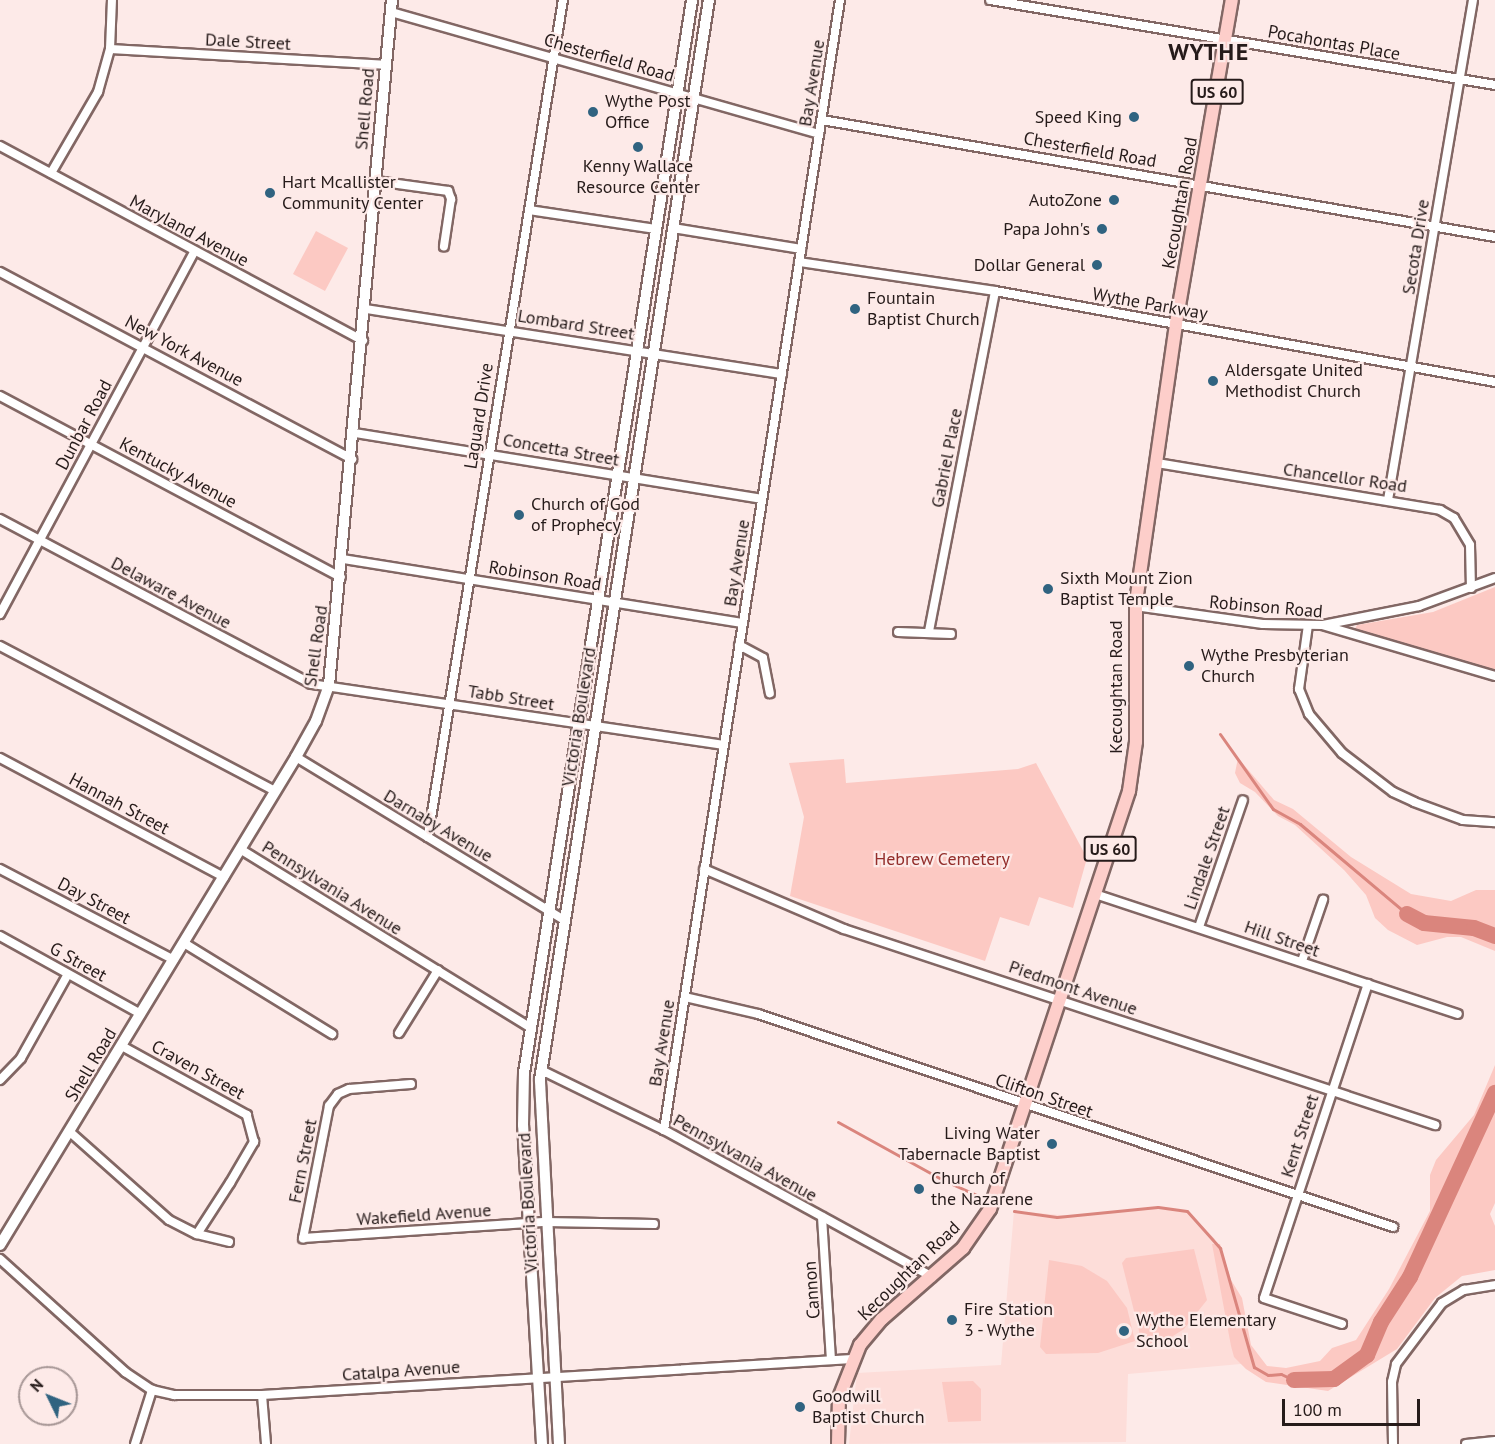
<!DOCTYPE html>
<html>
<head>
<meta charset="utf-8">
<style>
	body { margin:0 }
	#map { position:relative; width:1495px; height:1444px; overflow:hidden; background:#fdeae8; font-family:"PT Sans",sans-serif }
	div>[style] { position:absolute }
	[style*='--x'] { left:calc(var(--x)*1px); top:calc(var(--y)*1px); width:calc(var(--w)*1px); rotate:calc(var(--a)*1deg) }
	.built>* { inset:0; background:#fdddd9 }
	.green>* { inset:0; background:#fcc9c3 }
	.stream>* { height:3px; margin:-1.5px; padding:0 1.5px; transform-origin:1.5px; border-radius:1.5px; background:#da857d }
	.river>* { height:16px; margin:-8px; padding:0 8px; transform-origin:8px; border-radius:8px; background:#da857d }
	.roads { filter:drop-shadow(2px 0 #826764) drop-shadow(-2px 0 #826764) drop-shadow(0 2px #826764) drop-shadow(0 -2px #826764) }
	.street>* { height:8px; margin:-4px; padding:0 4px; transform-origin:4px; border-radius:4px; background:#fff }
	.secondary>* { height:10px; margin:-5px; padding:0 5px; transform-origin:5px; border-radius:5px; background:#fff }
	.primary>* { height:12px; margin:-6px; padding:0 6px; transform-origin:6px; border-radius:6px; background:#fdceca }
	.dots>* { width:16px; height:16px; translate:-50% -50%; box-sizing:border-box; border:3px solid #fdeae8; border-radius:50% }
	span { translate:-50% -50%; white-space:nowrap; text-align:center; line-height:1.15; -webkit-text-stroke:4.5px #fdeae8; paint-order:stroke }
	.shield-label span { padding:2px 4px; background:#fdeae8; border:2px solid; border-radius:4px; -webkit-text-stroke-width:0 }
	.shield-label { font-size:16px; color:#261b1a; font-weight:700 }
	.street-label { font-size:18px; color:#261b1a }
	.poi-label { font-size:18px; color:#261b1a }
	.left { translate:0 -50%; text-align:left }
	.right { translate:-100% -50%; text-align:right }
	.park-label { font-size:18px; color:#932e2b }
	.district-label { font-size:24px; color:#261b1a; font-weight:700; letter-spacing:1.5px }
	.north { position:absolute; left:18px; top:1366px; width:60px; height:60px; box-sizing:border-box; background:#fdeae8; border:2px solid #a79796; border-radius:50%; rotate:313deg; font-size:16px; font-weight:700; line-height:24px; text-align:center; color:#261b1a }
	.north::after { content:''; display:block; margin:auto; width:21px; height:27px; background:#306380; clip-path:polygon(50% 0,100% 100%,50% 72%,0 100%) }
	.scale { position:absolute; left:1282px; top:1399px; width:138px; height:27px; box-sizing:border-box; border:3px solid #261b1a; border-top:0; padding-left:8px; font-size:18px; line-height:21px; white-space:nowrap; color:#261b1a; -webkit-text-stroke:4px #fdeae8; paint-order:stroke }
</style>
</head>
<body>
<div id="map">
	<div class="built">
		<i style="clip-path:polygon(1141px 1208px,1187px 1211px,1215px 1239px,1252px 1363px,1128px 1374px,1126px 1442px,849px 1444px,857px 1373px,1001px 1365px,1014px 1211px,1073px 1216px)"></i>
	</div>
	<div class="green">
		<i style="clip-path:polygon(316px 231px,348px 248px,325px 291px,293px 274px)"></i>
		<i style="clip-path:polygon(1495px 587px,1495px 671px,1354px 631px,1357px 625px,1433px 612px)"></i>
		<i style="clip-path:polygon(1238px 758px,1274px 800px,1293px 809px,1351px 857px,1411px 894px,1451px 901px,1476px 890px,1495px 890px,1495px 951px,1461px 937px,1447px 937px,1417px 945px,1388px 930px,1375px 918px,1366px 895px,1344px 870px,1295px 825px,1278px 816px,1255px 792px,1240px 783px,1235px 773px)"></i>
		<i style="clip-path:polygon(844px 759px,846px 783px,1018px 769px,1036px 763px,1087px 858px,1073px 908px,1039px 897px,1029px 926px,1000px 917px,985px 961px,790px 896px,804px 817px,789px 763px)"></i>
		<i style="clip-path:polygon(1495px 1065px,1495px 1203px,1490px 1214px,1495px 1226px,1495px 1270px,1462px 1276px,1435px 1298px,1397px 1349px,1328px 1391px,1266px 1382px,1246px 1369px,1234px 1357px,1231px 1346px,1212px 1244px,1220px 1244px,1231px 1280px,1242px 1298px,1251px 1345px,1267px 1366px,1286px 1368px,1320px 1361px,1332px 1348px,1356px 1340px,1389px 1289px,1430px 1211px,1430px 1175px,1436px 1160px,1474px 1115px)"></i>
		<i style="clip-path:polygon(1194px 1249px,1207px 1300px,1184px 1329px,1162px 1343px,1143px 1347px,1122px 1263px,1126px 1258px)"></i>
		<i style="clip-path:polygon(1049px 1260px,1082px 1266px,1107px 1281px,1127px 1308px,1135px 1341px,1098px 1353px,1046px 1354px,1040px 1347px)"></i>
		<i style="clip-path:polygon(973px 1381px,981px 1389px,981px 1421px,948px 1422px,942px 1382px)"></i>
	</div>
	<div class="stream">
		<i style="--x:1220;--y:734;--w:92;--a:54.8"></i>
		<i style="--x:1273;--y:809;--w:31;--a:29"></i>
		<i style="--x:1300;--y:824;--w:140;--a:40.1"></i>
		<i style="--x:838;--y:1122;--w:120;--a:28.9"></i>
		<i style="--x:943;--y:1180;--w:42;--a:24.1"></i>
		<i style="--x:1014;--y:1211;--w:43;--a:7.9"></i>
		<i style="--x:1057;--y:1217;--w:101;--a:-5.7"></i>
		<i style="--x:1158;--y:1207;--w:29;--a:8"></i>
		<i style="--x:1187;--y:1211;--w:50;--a:48.3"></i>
		<i style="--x:1220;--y:1248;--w:124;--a:74.1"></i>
		<i style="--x:1254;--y:1367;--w:16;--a:30"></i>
		<i style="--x:1268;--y:1375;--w:13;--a:-4"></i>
		<i style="--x:1281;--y:1374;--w:14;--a:25"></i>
	</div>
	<div class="river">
		<i style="--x:1407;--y:914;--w:19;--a:28"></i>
		<i style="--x:1424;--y:923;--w:50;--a:5.7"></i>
		<i style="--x:1474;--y:928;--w:22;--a:21"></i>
		<i style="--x:1294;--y:1380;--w:40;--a:-1.4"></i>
		<i style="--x:1334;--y:1379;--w:41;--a:-36"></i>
		<i style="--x:1367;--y:1355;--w:36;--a:-67"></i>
		<i style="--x:1381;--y:1322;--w:54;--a:-57.2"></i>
		<i style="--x:1410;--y:1277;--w:203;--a:-65.2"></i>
	</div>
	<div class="roads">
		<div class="street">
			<i style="--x:990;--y:0;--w:512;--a:9.55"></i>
			<i style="--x:391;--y:12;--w:445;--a:15.9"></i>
			<i style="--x:110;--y:49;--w:275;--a:3.3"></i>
			<i style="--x:822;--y:120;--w:683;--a:9.86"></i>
			<i style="--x:0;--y:146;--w:412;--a:28.2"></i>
			<i style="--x:51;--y:173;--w:94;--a:-59.9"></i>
			<i style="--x:98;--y:92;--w:45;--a:-74.4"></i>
			<i style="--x:110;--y:49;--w:49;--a:-87.7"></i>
			<i style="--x:376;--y:181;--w:73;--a:7.9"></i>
			<i style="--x:448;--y:191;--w:9;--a:69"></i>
			<i style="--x:451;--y:199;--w:48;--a:98.5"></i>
			<i style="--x:529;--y:210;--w:128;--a:8.5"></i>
			<i style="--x:673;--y:228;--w:130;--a:9.3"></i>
			<i style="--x:799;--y:262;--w:198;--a:8.4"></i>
			<i style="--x:995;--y:291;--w:508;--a:10.31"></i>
			<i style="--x:0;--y:272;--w:399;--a:28"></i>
			<i style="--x:366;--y:309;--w:421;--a:8.9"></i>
			<i style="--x:0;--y:396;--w:386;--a:28"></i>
			<i style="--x:355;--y:433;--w:412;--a:9.2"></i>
			<i style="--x:1157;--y:463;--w:287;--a:9.4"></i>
			<i style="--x:1440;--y:510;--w:16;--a:30"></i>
			<i style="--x:1454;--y:518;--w:31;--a:59"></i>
			<i style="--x:1470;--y:545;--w:43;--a:88.7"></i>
			<i style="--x:1388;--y:500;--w:507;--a:-80.35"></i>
			<i style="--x:0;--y:519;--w:352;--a:27.9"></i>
			<i style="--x:311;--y:684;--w:417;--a:8.4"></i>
			<i style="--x:343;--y:559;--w:405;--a:9.1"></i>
			<i style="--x:1135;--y:606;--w:129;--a:8"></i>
			<i style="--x:1263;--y:624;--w:59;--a:1"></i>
			<i style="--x:1322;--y:625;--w:180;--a:16.4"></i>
			<i style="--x:0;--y:614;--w:412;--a:-61.8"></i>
			<i style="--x:1308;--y:625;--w:65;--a:98"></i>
			<i style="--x:1299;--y:689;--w:27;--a:68"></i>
			<i style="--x:1309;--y:714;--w:51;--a:49.8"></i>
			<i style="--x:1342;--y:753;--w:64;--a:37.4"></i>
			<i style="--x:1393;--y:792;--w:23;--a:25"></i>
			<i style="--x:1414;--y:802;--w:52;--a:20.2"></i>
			<i style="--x:1463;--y:820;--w:32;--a:4"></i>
			<i style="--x:1323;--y:625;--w:98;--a:-11.2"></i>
			<i style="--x:1419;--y:606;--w:81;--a:-20.2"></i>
			<i style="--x:929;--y:631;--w:346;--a:-79"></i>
			<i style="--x:898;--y:632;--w:53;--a:2.2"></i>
			<i style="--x:739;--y:645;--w:27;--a:28"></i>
			<i style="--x:763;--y:658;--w:36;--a:79"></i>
			<i style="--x:0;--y:646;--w:311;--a:27.8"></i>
			<i style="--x:296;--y:757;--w:314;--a:31.3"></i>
			<i style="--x:0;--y:758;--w:254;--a:28"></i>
			<i style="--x:428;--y:837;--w:848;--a:-80.84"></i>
			<i style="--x:240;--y:849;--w:342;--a:31.6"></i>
			<i style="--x:0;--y:869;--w:196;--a:27.6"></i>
			<i style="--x:704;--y:869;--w:152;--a:23.2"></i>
			<i style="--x:844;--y:929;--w:623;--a:18.35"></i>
			<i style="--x:1095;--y:894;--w:382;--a:18.3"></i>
			<i style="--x:1199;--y:927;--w:134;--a:-70.9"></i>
			<i style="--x:0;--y:936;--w:161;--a:29"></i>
			<i style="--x:184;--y:943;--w:174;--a:31.6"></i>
			<i style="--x:1302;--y:961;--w:65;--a:-71"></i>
			<i style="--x:685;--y:997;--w:75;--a:13.1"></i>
			<i style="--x:758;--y:1014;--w:670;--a:18.54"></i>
			<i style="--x:399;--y:1033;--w:74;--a:-58.2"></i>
			<i style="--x:541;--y:1070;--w:137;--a:26"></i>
			<i style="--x:664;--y:1130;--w:306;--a:28.7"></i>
			<i style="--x:0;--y:1080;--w:30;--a:-46"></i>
			<i style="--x:21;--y:1058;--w:96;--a:-60.8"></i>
			<i style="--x:411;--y:1084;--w:62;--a:175.4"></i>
			<i style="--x:349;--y:1089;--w:12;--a:156"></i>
			<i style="--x:338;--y:1094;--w:15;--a:127"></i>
			<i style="--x:329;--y:1106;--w:135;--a:101.1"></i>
			<i style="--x:303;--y:1238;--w:244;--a:-3.8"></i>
			<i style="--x:546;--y:1222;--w:108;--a:1.1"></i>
			<i style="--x:664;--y:1130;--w:1144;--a:-81.15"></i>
			<i style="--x:70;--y:1132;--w:132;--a:41.6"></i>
			<i style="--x:169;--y:1220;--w:31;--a:27"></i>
			<i style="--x:197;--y:1234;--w:61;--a:-57.1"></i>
			<i style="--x:230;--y:1183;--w:48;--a:-59.7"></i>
			<i style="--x:254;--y:1142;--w:28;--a:-105"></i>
			<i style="--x:247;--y:1115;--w:143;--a:-151.1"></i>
			<i style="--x:822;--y:1217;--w:143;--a:86.4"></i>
			<i style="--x:197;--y:1234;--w:33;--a:14"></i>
			<i style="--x:0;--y:1259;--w:169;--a:42.1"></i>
			<i style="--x:125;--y:1372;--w:32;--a:34"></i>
			<i style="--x:152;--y:1390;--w:23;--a:13"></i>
			<i style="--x:174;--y:1395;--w:88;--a:0"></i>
			<i style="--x:262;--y:1395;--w:591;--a:-3.49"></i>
			<i style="--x:1342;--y:1324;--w:82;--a:-161.6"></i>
			<i style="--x:1264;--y:1298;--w:331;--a:-71.7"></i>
			<i style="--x:262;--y:1395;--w:49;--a:85.3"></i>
			<i style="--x:135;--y:1444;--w:57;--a:-72.5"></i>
			<i style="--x:1393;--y:1444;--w:62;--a:-90.9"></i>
			<i style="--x:1392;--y:1382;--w:18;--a:-77"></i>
			<i style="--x:1396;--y:1364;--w:76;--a:-53"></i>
			<i style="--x:1442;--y:1303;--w:26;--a:-31"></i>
			<i style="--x:1464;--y:1290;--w:31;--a:-9"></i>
			<i style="--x:1466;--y:1444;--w:29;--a:-6"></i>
		</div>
		<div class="secondary">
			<i style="--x:0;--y:1245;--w:571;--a:-58.76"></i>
			<i style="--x:296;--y:757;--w:41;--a:-60.9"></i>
			<i style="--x:316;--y:721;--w:38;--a:-70"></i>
			<i style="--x:329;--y:685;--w:688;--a:-84.75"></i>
			<i style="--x:542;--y:1444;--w:320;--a:-93.4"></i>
			<i style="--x:523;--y:1125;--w:52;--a:-88.9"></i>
			<i style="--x:524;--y:1073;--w:1086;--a:-81.1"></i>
			<i style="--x:559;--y:1444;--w:364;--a:-93"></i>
			<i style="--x:540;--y:1080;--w:1093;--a:-81.11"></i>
		</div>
		<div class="primary">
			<i style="--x:838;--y:1444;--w:46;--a:-88.8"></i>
			<i style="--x:839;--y:1398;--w:57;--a:-68.4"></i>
			<i style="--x:860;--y:1345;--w:34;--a:-50"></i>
			<i style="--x:882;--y:1319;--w:108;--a:-41.2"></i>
			<i style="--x:963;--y:1248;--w:47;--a:-55.3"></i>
			<i style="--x:990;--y:1209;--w:441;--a:-71.6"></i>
			<i style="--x:1129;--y:791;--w:49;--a:-81.9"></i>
			<i style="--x:1136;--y:742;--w:140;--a:-90"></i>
			<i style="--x:1136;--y:602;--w:282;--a:-81.8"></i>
			<i style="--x:1176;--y:323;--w:328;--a:-80.2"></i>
		</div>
	</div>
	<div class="dots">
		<i style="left:593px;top:112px;background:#306380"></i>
		<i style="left:1134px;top:117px;background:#306380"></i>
		<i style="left:638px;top:147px;background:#306380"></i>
		<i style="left:270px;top:193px;background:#306380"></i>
		<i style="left:1114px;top:200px;background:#306380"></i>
		<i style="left:1102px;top:229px;background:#306380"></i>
		<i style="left:1097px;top:265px;background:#306380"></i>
		<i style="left:855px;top:309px;background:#306380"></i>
		<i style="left:1213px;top:381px;background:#306380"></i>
		<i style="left:519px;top:515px;background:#306380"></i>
		<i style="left:1048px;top:589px;background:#306380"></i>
		<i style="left:1189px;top:666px;background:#306380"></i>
		<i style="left:1052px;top:1144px;background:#306380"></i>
		<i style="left:919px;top:1189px;background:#306380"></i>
		<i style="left:952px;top:1320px;background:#306380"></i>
		<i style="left:1124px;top:1331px;background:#306380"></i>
		<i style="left:800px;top:1407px;background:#306380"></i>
	</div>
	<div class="shield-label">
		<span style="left:1217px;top:92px">US 60</span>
		<span style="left:1110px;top:849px">US 60</span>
	</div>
	<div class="street-label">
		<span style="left:248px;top:42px;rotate:3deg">Dale Street</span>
		<span style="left:1334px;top:43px;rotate:10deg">Pocahontas Place</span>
		<span style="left:609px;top:58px;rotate:16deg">Chesterfield Road</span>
		<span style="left:812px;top:83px;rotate:-81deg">Bay Avenue</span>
		<span style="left:365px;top:109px;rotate:-85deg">Shell Road</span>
		<span style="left:1090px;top:150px;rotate:10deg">Chesterfield Road</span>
		<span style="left:1180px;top:203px;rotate:-80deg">Kecoughtan Road</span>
		<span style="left:189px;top:231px;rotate:28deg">Maryland Avenue</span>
		<span style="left:1416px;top:247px;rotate:-81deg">Secota Drive</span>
		<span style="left:1150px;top:304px;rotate:10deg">Wythe Parkway</span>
		<span style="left:576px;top:325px;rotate:9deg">Lombard Street</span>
		<span style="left:184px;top:351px;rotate:28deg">New York Avenue</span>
		<span style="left:479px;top:416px;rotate:-81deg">Laguard Drive</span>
		<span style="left:84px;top:425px;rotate:-62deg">Dunbar Road</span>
		<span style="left:561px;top:450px;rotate:10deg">Concetta Street</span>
		<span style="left:947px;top:458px;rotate:-79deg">Gabriel Place</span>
		<span style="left:178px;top:473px;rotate:28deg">Kentucky Avenue</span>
		<span style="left:1345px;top:478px;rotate:8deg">Chancellor Road</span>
		<span style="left:737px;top:563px;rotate:-81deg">Bay Avenue</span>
		<span style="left:545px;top:576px;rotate:9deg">Robinson Road</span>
		<span style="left:171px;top:593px;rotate:28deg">Delaware Avenue</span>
		<span style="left:1266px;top:607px;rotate:5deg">Robinson Road</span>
		<span style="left:316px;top:646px;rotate:-82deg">Shell Road</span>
		<span style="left:1116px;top:687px;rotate:-90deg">Kecoughtan Road</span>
		<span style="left:511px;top:698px;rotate:9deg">Tabb Street</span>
		<span style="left:579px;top:717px;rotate:-81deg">Victoria Boulevard</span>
		<span style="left:119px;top:804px;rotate:28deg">Hannah Street</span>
		<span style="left:438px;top:826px;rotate:31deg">Darnaby Avenue</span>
		<span style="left:1207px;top:858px;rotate:-71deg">Lindale Street</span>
		<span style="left:332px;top:888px;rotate:32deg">Pennsylvania Avenue</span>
		<span style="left:94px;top:901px;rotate:28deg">Day Street</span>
		<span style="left:1282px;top:939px;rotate:19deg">Hill Street</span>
		<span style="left:78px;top:962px;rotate:29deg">G Street</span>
		<span style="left:1073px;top:988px;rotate:19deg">Piedmont Avenue</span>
		<span style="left:662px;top:1043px;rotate:-81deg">Bay Avenue</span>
		<span style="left:91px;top:1065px;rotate:-59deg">Shell Road</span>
		<span style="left:198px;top:1070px;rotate:29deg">Craven Street</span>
		<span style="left:1044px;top:1096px;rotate:19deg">Clifton Street</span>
		<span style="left:1300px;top:1136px;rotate:-72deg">Kent Street</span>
		<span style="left:745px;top:1158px;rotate:29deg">Pennsylvania Avenue</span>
		<span style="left:303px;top:1161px;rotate:-79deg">Fern Street</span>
		<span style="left:528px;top:1203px;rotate:-93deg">Victoria Boulevard</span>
		<span style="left:424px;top:1215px;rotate:-4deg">Wakefield Avenue</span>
		<span style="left:909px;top:1271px;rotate:-44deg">Kecoughtan Road</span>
		<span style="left:812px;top:1290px;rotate:-94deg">Cannon</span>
		<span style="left:401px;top:1371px;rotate:-4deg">Catalpa Avenue</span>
	</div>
	<div class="poi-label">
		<span class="left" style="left:605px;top:112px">Wythe Post<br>Office</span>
		<span class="right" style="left:1122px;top:117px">Speed King</span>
		<span style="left:638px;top:177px">Kenny Wallace<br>Resource Center</span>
		<span class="left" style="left:282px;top:193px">Hart Mcallister<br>Community Center</span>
		<span class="right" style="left:1102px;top:200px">AutoZone</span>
		<span class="right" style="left:1090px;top:229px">Papa John's</span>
		<span class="right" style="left:1085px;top:265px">Dollar General</span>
		<span class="left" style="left:867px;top:309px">Fountain<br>Baptist Church</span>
		<span class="left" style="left:1225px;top:381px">Aldersgate United<br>Methodist Church</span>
		<span class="left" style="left:531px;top:515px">Church of God<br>of Prophecy</span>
		<span class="left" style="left:1060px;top:589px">Sixth Mount Zion<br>Baptist Temple</span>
		<span class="left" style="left:1201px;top:666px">Wythe Presbyterian<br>Church</span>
		<span class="right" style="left:1040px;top:1144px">Living Water<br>Tabernacle Baptist</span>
		<span class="left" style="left:931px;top:1189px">Church of<br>the Nazarene</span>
		<span class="left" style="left:964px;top:1320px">Fire Station<br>3 - Wythe</span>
		<span class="left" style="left:1136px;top:1331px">Wythe Elementary<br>School</span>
		<span class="left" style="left:812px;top:1407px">Goodwill<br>Baptist Church</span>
	</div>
	<div class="park-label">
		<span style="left:942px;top:859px">Hebrew Cemetery</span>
	</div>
	<div class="district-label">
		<span style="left:1209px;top:52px">WYTHE</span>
	</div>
	<div class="north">N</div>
	<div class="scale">100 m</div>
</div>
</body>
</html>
